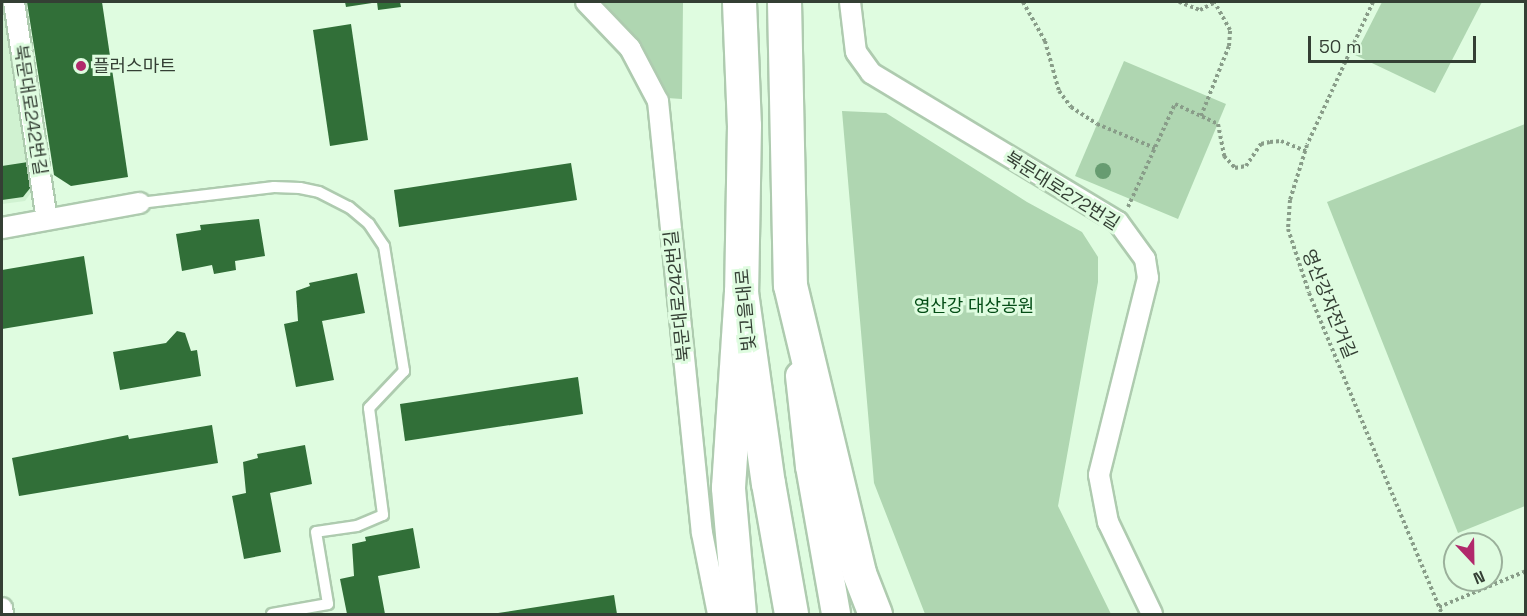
<!DOCTYPE html>
<html>
<head>
<meta charset="utf-8">
<style>
	body { margin:0 }
	#map { position:relative; width:1527px; height:616px; overflow:hidden; background:#dffce0; font-family:"Space Grotesk","Noto Sans KR",sans-serif }
	div>[style] { position:absolute }
	[style*='--x'] { left:calc(var(--x)*1px); top:calc(var(--y)*1px); width:calc(var(--w)*1px); rotate:calc(var(--a)*1deg) }
	.built>* { inset:0; background:#d0f2d1 }
	.green>* { inset:0; background:#afd6b1 }
	.building>* { inset:0; background:#316f38 }
	.path>* { height:4px; margin-top:-2px; transform-origin:0; background:repeating-linear-gradient(90deg,#899d89 0 3px,transparent 0 6px) }
	.roads { filter:drop-shadow(2px 0 #aecbaf) drop-shadow(-2px 0 #aecbaf) drop-shadow(0 2px #aecbaf) drop-shadow(0 -2px #aecbaf) }
	.service>* { height:10px; margin:-5px; padding:0 5px; transform-origin:5px; border-radius:5px; background:#fff }
	.minor>* { height:20px; margin:-10px; padding:0 10px; transform-origin:10px; border-radius:10px; background:#fff }
	.secondary>* { height:28px; margin:-14px; padding:0 14px; transform-origin:14px; border-radius:14px; background:#fff }
	.trunk>* { height:33px; margin:-16.5px; padding:0 16.5px; transform-origin:16.5px; border-radius:16.5px; background:#fff }
	.motorway>* { height:33px; margin:-16.5px; padding:0 16.5px; transform-origin:16.5px; border-radius:16.5px; background:#fff }
	.trees>* { width:16px; height:16px; margin:-8px; border-radius:50%; background:#679c71 }
	.dots>* { width:16px; height:16px; translate:-50% -50%; box-sizing:border-box; border:3px solid #dffce0; border-radius:50% }
	span { translate:-50% -50%; white-space:nowrap; text-align:center; line-height:1.15; -webkit-text-stroke:6px #dffce0; paint-order:stroke }
	.poi-label { font-size:18px; color:#343f34 }
	.left { translate:0 -50%; text-align:left }
	.street-label { font-size:18px; color:#343f34 }
	.park-label { font-size:18px; color:#044d16 }
	.frame { position:absolute; inset:0; border:3px solid #343f34; pointer-events:none }
	.north { position:absolute; left:1443px; top:532px; width:60px; height:60px; box-sizing:border-box; background:#dffce0; border:2px solid #9bb09b; border-radius:50%; rotate:158deg; font-size:16px; font-weight:700; line-height:24px; text-align:center; color:#343f34 }
	.north::after { content:''; display:block; margin:auto; width:21px; height:27px; background:#b1296b; clip-path:polygon(50% 0,100% 100%,50% 72%,0 100%) }
	.scale { position:absolute; left:1308px; top:36px; width:168px; height:27px; box-sizing:border-box; border:3px solid #343f34; border-top:0; padding-left:8px; font-size:18px; line-height:21px; white-space:nowrap; color:#343f34; -webkit-text-stroke:4px #dffce0; paint-order:stroke }
</style>
</head>
<body>
<div id="map">
	<div class="built">
		<i style="clip-path:polygon(2px 2px,36px 186px,25px 201px,2px 204px)"></i>
	</div>
	<div class="green">
		<i style="clip-path:polygon(600px 2px,683px 2px,682px 99px,667px 98px,641px 48px)"></i>
		<i style="clip-path:polygon(1382px 2px,1482px 2px,1435px 93px,1355px 55px)"></i>
		<i style="clip-path:polygon(1124px 61px,1226px 104px,1178px 219px,1075px 176px)"></i>
		<i style="clip-path:polygon(842px 111px,886px 113px,1027px 202px,1082px 232px,1098px 257px,1098px 282px,1058px 506px,1111px 614px,925px 614px,874px 483px)"></i>
		<i style="clip-path:polygon(1525px 124px,1525px 506px,1458px 533px,1327px 202px)"></i>
	</div>
	<div class="building">
		<i style="clip-path:polygon(27px 2px,102px 2px,128px 177px,71px 186px,54px 175px)"></i>
		<i style="clip-path:polygon(345px 2px,372px 2px,372px 3px,346px 7px)"></i>
		<i style="clip-path:polygon(377px 2px,400px 2px,401px 7px,378px 10px)"></i>
		<i style="clip-path:polygon(351px 24px,368px 140px,330px 146px,313px 30px)"></i>
		<i style="clip-path:polygon(28px 162px,31px 187px,23px 197px,2px 200px,2px 166px)"></i>
		<i style="clip-path:polygon(571px 163px,577px 200px,399px 227px,394px 190px)"></i>
		<i style="clip-path:polygon(259px 219px,265px 256px,235px 261px,236px 270px,214px 274px,212px 265px,182px 271px,176px 234px,201px 230px,200px 225px)"></i>
		<i style="clip-path:polygon(84px 256px,93px 314px,2px 329px,2px 270px)"></i>
		<i style="clip-path:polygon(357px 273px,365px 313px,322px 321px,334px 380px,296px 387px,284px 324px,298px 321px,296px 291px,310px 286px,309px 283px)"></i>
		<i style="clip-path:polygon(177px 331px,185px 333px,191px 351px,197px 350px,201px 376px,120px 390px,113px 352px,166px 343px)"></i>
		<i style="clip-path:polygon(578px 377px,583px 414px,405px 441px,400px 404px)"></i>
		<i style="clip-path:polygon(212px 425px,218px 463px,19px 496px,12px 458px,128px 435px,129px 439px)"></i>
		<i style="clip-path:polygon(305px 445px,312px 484px,270px 493px,281px 552px,244px 559px,232px 496px,246px 493px,243px 462px,258px 458px,257px 454px)"></i>
		<i style="clip-path:polygon(413px 528px,420px 568px,378px 576px,385px 614px,347px 614px,340px 579px,354px 576px,352px 544px,366px 541px,365px 537px)"></i>
		<i style="clip-path:polygon(614px 595px,617px 614px,498px 614px,498px 613px)"></i>
	</div>
	<div class="path">
		<i style="--x:1023;--y:2;--w:45;--a:60.6"></i>
		<i style="--x:1045;--y:41;--w:52;--a:74.4"></i>
		<i style="--x:1059;--y:91;--w:20;--a:53"></i>
		<i style="--x:1071;--y:107;--w:31;--a:33"></i>
		<i style="--x:1097;--y:124;--w:63;--a:22.5"></i>
		<i style="--x:1179;--y:2;--w:22;--a:21"></i>
		<i style="--x:1200;--y:10;--w:18;--a:-27"></i>
		<i style="--x:1373;--y:2;--w:157;--a:114.8"></i>
		<i style="--x:1307;--y:145;--w:58;--a:107.2"></i>
		<i style="--x:1290;--y:200;--w:29;--a:94"></i>
		<i style="--x:1288;--y:229;--w:67;--a:71.8"></i>
		<i style="--x:1309;--y:293;--w:347;--a:67.5"></i>
		<i style="--x:1201;--y:116;--w:75;--a:-68.2"></i>
		<i style="--x:1229;--y:46;--w:16;--a:-86"></i>
		<i style="--x:1230;--y:30;--w:31;--a:-119"></i>
		<i style="--x:1128;--y:207;--w:113;--a:-65.5"></i>
		<i style="--x:1175;--y:104;--w:47;--a:24.9"></i>
		<i style="--x:1218;--y:124;--w:33;--a:79"></i>
		<i style="--x:1224;--y:156;--w:16;--a:47"></i>
		<i style="--x:1235;--y:168;--w:11;--a:-10"></i>
		<i style="--x:1246;--y:166;--w:27;--a:-56"></i>
		<i style="--x:1261;--y:144;--w:9;--a:-13"></i>
		<i style="--x:1270;--y:142;--w:11;--a:-5"></i>
		<i style="--x:1281;--y:141;--w:27;--a:22"></i>
		<i style="--x:1439;--y:607;--w:94;--a:-22.5"></i>
	</div>
	<div class="roads">
		<div class="service">
			<i style="--x:140;--y:203;--w:135;--a:-6.8"></i>
			<i style="--x:274;--y:187;--w:26;--a:2"></i>
			<i style="--x:300;--y:188;--w:19;--a:12"></i>
			<i style="--x:319;--y:192;--w:34;--a:27"></i>
			<i style="--x:349;--y:207;--w:26;--a:40"></i>
			<i style="--x:369;--y:224;--w:27;--a:56"></i>
			<i style="--x:384;--y:246;--w:127;--a:80.9"></i>
			<i style="--x:404;--y:371;--w:51;--a:133.4"></i>
			<i style="--x:369;--y:408;--w:108;--a:82.5"></i>
			<i style="--x:383;--y:515;--w:28;--a:157"></i>
			<i style="--x:357;--y:526;--w:41;--a:171.7"></i>
			<i style="--x:316;--y:532;--w:73;--a:80.5"></i>
			<i style="--x:328;--y:604;--w:57;--a:169.9"></i>
		</div>
		<div class="minor">
			<i style="--x:14;--y:2;--w:219;--a:81.4"></i>
			<i style="--x:586;--y:2;--w:64;--a:46.3"></i>
			<i style="--x:630;--y:48;--w:60;--a:62.2"></i>
			<i style="--x:658;--y:101;--w:434;--a:84.2"></i>
			<i style="--x:702;--y:533;--w:83;--a:78.8"></i>
			<i style="--x:850;--y:2;--w:50;--a:83.2"></i>
			<i style="--x:856;--y:52;--w:26;--a:54"></i>
			<i style="--x:871;--y:73;--w:288;--a:31.1"></i>
			<i style="--x:1118;--y:222;--w:46;--a:53.9"></i>
			<i style="--x:1145;--y:259;--w:19;--a:81"></i>
			<i style="--x:1148;--y:278;--w:203;--a:104"></i>
			<i style="--x:1099;--y:475;--w:48;--a:79.2"></i>
			<i style="--x:1108;--y:522;--w:102;--a:64.4"></i>
			<i style="--x:2;--y:228;--w:140;--a:-10.3"></i>
			<i style="--x:2;--y:608;--w:6;--a:81"></i>
		</div>
		<div class="secondary">
			<i style="--x:800;--y:376;--w:91;--a:83.7"></i>
			<i style="--x:810;--y:466;--w:150;--a:80"></i>
		</div>
		<div class="trunk">
			<i style="--x:739;--y:2;--w:123;--a:87.7"></i>
			<i style="--x:744;--y:125;--w:167;--a:91"></i>
			<i style="--x:741;--y:292;--w:193;--a:82"></i>
			<i style="--x:768;--y:483;--w:133;--a:80"></i>
			<i style="--x:784;--y:2;--w:283;--a:88.8"></i>
		</div>
		<div class="motorway">
			<i style="--x:790;--y:285;--w:296;--a:76.5"></i>
			<i style="--x:859;--y:573;--w:44;--a:68.7"></i>
			<i style="--x:739;--y:614;--w:127;--a:-95"></i>
			<i style="--x:728;--y:487;--w:195;--a:-86.2"></i>
		</div>
	</div>
	<div class="trees">
		<i style="left:1103px;top:171px"></i>
	</div>
	<div class="dots">
		<i style="left:81px;top:66px;background:#b1296b"></i>
	</div>
	<div class="poi-label">
		<span class="left" style="left:93px;top:66px">플러스마트</span>
	</div>
	<div class="street-label">
		<span style="left:30px;top:110px;rotate:81deg">북문대로242번길</span>
		<span style="left:1062px;top:191px;rotate:32deg">북문대로272번길</span>
		<span style="left:678px;top:296px;rotate:-96deg">북문대로242번길</span>
		<span style="left:1329px;top:304px;rotate:68deg">영산강자전거길</span>
		<span style="left:746px;top:310px;rotate:-95deg">빛고을대로</span>
	</div>
	<div class="park-label">
		<span style="left:974px;top:306px">영산강 대상공원</span>
	</div>
	<div class="frame"></div>
	<div class="north">N</div>
	<div class="scale">50 m</div>
</div>
</body>
</html>
